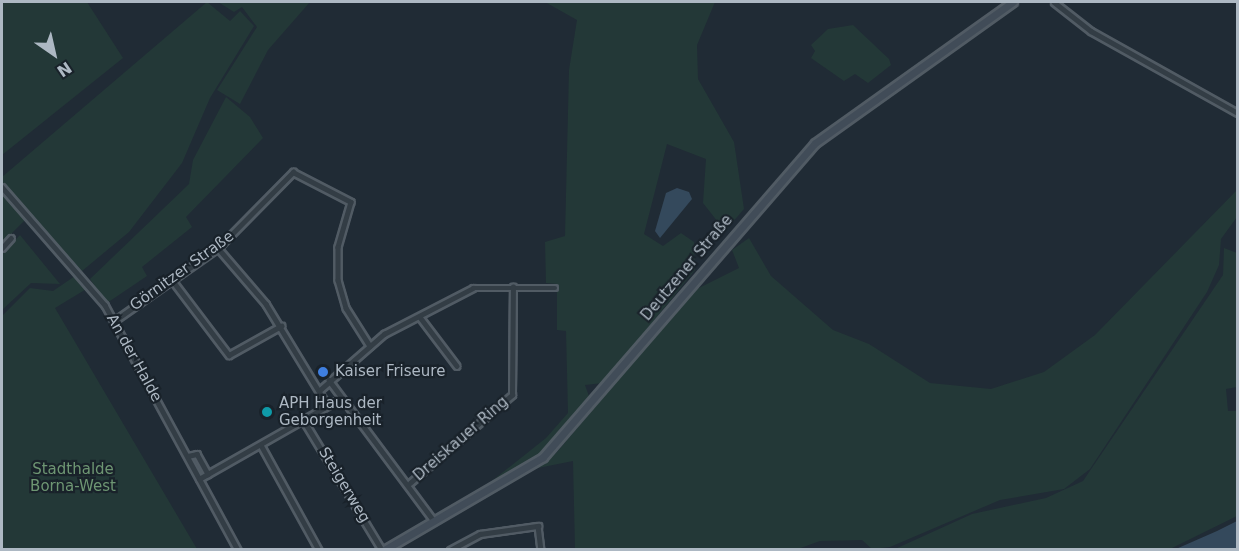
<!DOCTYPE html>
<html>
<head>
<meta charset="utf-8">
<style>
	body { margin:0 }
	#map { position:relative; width:1239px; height:551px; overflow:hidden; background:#202b35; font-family:"DejaVu Sans",sans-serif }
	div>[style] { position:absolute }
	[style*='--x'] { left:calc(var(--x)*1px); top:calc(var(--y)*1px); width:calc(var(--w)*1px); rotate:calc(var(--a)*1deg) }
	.green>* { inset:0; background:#233837 }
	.water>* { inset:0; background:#34495c }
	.roads { filter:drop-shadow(2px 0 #515b64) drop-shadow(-2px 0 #515b64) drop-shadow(0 2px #515b64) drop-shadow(0 -2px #515b64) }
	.minor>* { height:4.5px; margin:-2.25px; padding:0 2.25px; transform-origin:2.25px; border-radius:2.25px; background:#333d45 }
	.secondary>* { height:7px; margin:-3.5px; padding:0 3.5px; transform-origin:3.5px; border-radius:3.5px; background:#414c58 }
	.dots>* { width:16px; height:16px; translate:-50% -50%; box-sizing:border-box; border:3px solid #19222a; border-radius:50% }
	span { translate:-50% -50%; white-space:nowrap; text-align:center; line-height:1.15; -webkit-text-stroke:4.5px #19222a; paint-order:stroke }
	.street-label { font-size:15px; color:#adb8c3 }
	.poi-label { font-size:15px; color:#adb8c3 }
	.left { translate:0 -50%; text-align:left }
	.park-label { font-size:15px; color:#6e9673 }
	.frame { position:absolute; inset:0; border:3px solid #adb8c3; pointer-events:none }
	.north { position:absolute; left:24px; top:24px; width:60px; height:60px; -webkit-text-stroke:4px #19222a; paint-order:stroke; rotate:146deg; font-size:16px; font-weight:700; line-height:24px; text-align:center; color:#adb8c3 }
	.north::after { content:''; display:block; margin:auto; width:21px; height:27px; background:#adb8c3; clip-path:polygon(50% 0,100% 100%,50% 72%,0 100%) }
</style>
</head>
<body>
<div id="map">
	<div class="green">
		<i style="clip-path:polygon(2px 2px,87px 2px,123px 58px,2px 155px)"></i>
		<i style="clip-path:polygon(207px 2px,230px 21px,240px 11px,254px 26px,210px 98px,182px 163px,129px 232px,82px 271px,2px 185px,2px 177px)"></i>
		<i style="clip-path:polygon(218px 2px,310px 2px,268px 50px,240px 104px,217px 90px,257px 27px,242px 7px,234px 12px)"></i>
		<i style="clip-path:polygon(545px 2px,715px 2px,697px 45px,698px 79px,734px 142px,744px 209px,725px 231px,703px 203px,706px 159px,667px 144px,644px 234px,663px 246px,681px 233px,694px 242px,695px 270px,603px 383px,585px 385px,590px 399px,540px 457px,473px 496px,546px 438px,568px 413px,566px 331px,557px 330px,557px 284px,546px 283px,545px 242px,565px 236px,569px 70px,577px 20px)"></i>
		<i style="clip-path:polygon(853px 25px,889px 59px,891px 65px,868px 83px,855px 74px,844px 81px,811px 58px,815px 51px,811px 45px,828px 29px)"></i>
		<i style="clip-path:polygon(226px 97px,250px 117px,263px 138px,186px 217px,192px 227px,142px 267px,147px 276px,107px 303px,90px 279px,189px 184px,193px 160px)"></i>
		<i style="clip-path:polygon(1237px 190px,1237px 217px,1221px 239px,1219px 265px,1207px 292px,1090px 469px,1064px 489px,1000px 500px,890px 547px,872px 549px,862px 540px,820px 541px,795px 550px,575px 549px,573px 461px,538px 468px,557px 452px,693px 291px,739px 268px,732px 250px,749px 238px,771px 276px,833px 330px,869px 344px,930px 383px,991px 389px,1044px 372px,1095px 335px)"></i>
		<i style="clip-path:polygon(2px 192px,27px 218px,2px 243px)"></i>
		<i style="clip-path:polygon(20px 235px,60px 284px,31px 283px,2px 310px,2px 254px)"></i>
		<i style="clip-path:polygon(1224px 248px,1237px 253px,1237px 387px,1226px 389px,1228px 411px,1237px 411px,1237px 516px,1172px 548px,895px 549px,972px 514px,1046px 498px,1083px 481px,1223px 275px)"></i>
		<i style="clip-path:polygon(75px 276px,88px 288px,55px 308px,197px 549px,2px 550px,2px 316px,30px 288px,53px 291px)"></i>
	</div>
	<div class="water">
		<i style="clip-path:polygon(677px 188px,689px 192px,692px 199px,660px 238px,655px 231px,666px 193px)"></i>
		<i style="clip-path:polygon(1237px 521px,1237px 549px,1176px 549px,1217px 531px)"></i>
	</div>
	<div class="roads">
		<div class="minor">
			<i style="--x:1054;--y:2;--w:47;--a:38.1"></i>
			<i style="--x:1091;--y:31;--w:168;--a:29.2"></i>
			<i style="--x:2;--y:187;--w:157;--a:48.9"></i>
			<i style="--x:105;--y:305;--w:279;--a:61.5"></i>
			<i style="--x:2;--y:248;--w:13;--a:-48"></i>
			<i style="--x:218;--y:248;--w:74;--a:49.4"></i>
			<i style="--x:266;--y:304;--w:114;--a:58.7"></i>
			<i style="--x:325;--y:401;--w:18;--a:0"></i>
			<i style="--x:173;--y:281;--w:93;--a:52.9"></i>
			<i style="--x:229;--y:355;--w:60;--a:-29.1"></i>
			<i style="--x:420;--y:317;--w:61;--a:52.9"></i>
			<i style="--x:114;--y:321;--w:127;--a:-35.1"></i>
			<i style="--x:218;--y:248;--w:107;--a:-45.4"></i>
			<i style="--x:293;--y:172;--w:65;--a:27.3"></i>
			<i style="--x:351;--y:202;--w:47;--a:106.1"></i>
			<i style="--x:338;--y:247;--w:33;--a:90"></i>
			<i style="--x:338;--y:280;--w:29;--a:74"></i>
			<i style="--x:346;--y:308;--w:45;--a:57.7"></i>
			<i style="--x:329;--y:380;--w:176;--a:53.3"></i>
			<i style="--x:320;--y:390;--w:85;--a:-41.2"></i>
			<i style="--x:384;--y:334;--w:100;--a:-27.3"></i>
			<i style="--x:473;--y:288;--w:82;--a:0"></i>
			<i style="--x:304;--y:421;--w:151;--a:58.8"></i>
			<i style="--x:261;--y:445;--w:120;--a:61.1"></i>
			<i style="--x:188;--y:456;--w:9;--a:-13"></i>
			<i style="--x:197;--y:454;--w:23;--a:61"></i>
			<i style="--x:199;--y:479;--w:150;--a:-29.6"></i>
			<i style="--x:410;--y:483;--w:135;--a:-40.8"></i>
			<i style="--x:512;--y:395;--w:108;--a:-89.5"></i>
			<i style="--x:450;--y:550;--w:34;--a:-28"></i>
			<i style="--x:480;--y:534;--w:59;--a:-7.9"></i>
			<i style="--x:538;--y:526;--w:24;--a:83"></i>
		</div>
		<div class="secondary">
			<i style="--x:384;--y:550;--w:184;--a:-30.3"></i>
			<i style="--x:543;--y:457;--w:415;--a:-49.1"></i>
			<i style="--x:815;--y:143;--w:243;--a:-35.5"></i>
		</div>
	</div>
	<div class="dots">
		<i style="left:323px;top:372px;background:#3f7fe0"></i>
		<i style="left:267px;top:412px;background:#0f9aa8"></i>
	</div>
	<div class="street-label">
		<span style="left:687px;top:268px;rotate:-50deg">Deutzener Straße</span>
		<span style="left:182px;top:271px;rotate:-36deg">Görnitzer Straße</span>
		<span style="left:134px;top:358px;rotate:61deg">An der Halde</span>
		<span style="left:461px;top:439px;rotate:-41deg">Dreiskauer Ring</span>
		<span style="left:344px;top:485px;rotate:59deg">Steigerweg</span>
	</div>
	<div class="poi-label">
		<span class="left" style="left:335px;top:372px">Kaiser Friseure</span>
		<span class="left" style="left:279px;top:412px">APH Haus der<br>Geborgenheit</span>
	</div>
	<div class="park-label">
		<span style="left:73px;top:478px">Stadthalde<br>Borna-West</span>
	</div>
	<div class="frame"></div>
	<div class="north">N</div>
</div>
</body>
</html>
